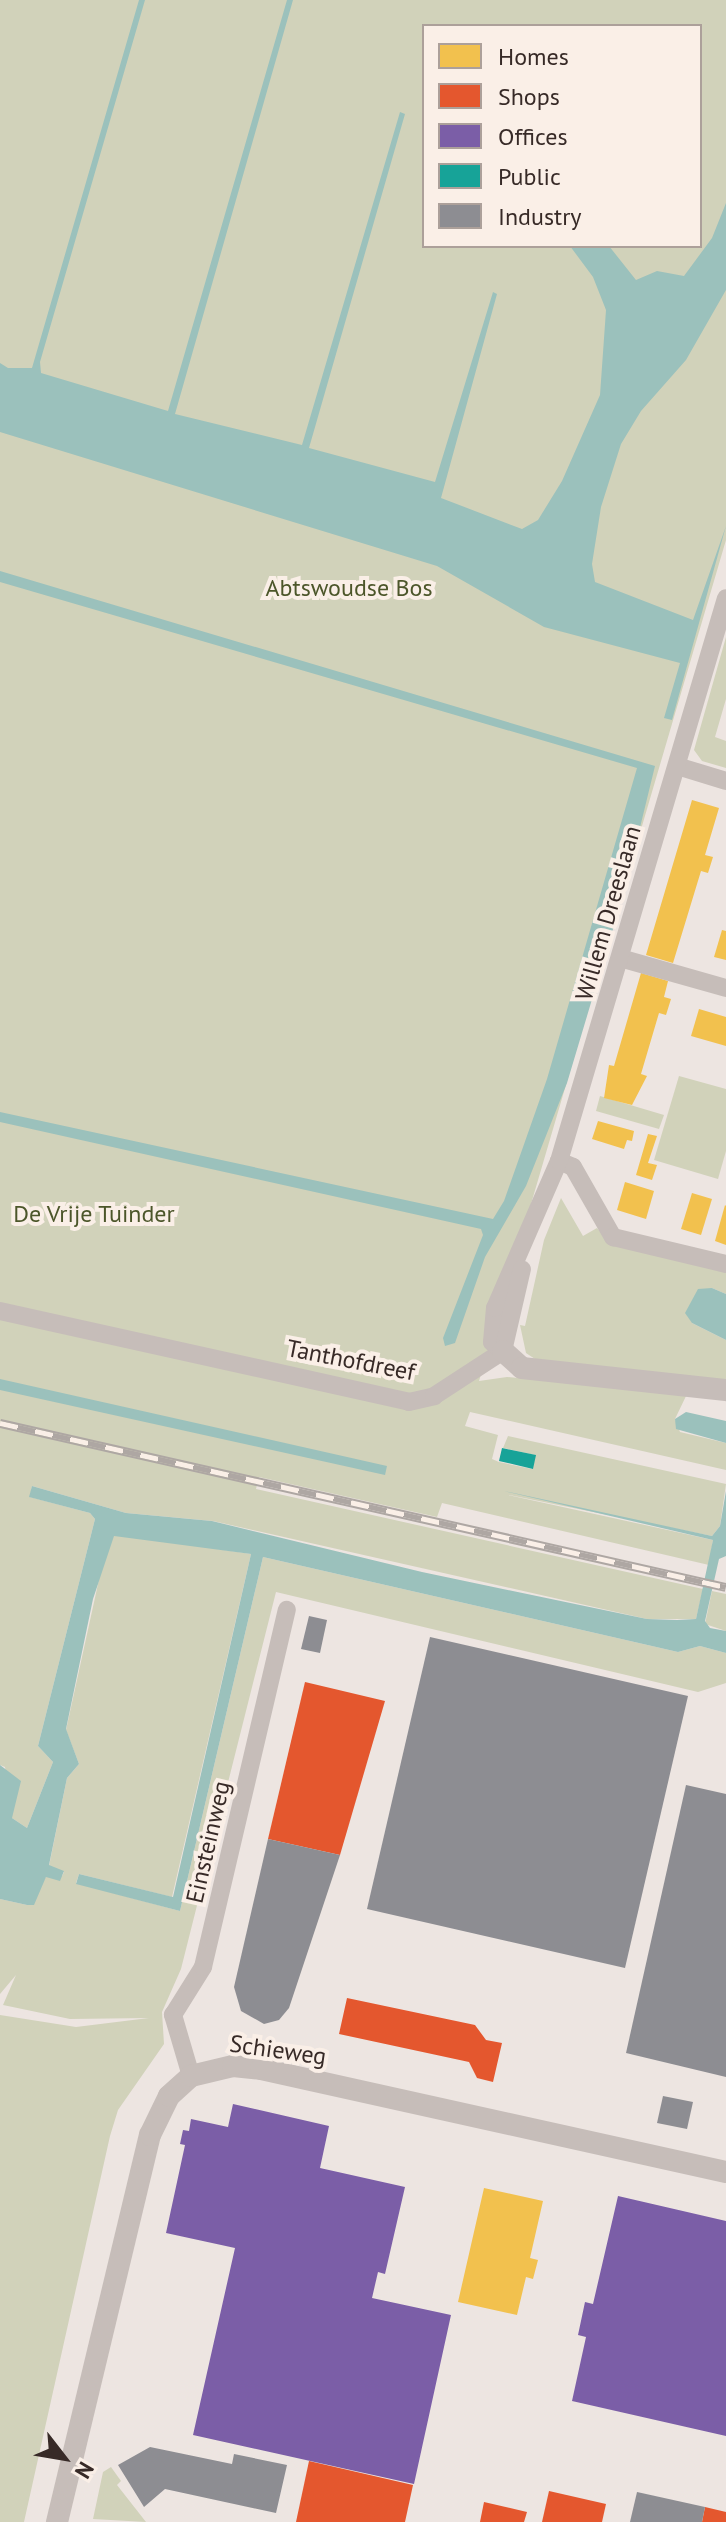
<!DOCTYPE html>
<html>
<head>
<meta charset="utf-8">
<style>
	body { margin:0 }
	#map { position:relative; width:726px; height:2522px; overflow:hidden; background:#ede5e1; font-family:"PT Sans",sans-serif }
	div>[style] { position:absolute }
	[style*='--x'] { left:calc(var(--x)*1px); top:calc(var(--y)*1px); width:calc(var(--w)*1px); rotate:calc(var(--a)*1deg) }
	.green>* { inset:0; background:#d1d2ba }
	.water>* { inset:0; background:#9bc1bc }
	.homes>* { inset:0; background:#f2c14e }
	.shops>* { inset:0; background:#e4572e }
	.offices>* { inset:0; background:#7b5ea7 }
	.public>* { inset:0; background:#17a398 }
	.industry>* { inset:0; background:#8d8d92 }
	.minor>* { height:18px; margin:-9px; padding:0 9px; transform-origin:9px; border-radius:9px; background:#c6bdb9 }
	.tertiary>* { height:22px; margin:-11px; padding:0 11px; transform-origin:11px; border-radius:11px; background:#c6bdb9 }
	.rail>* { height:9px; margin-top:-4.5px; transform-origin:0; background:repeating-linear-gradient(90deg,#faefe7 0 18px,#aea7a3 0 36px); box-sizing:border-box; border-block:2px solid #aea7a3 }
	span { translate:-50% -50%; white-space:nowrap; text-align:center; line-height:1.15; -webkit-text-stroke:8px #faefe7; paint-order:stroke }
	.park-label { font-size:24px; color:#4c562a }
	.street-label { font-size:24px; color:#372a27 }
	.legend { position:absolute; left:422px; top:24px; width:280px; height:224px; box-sizing:border-box; background:#faefe7; border:2px solid #aca09a; margin:0; padding:10px 14px; list-style:none; font-size:24px; color:#372a27 }
	.legend li { display:flex; align-items:center; gap:16px; height:40px }
	.legend b { width:40px; border:2px solid #aca09a }
	.north { position:absolute; left:24px; top:2418px; width:80px; height:80px; -webkit-text-stroke:6px #faefe7; paint-order:stroke; rotate:121deg; font-size:22px; font-weight:700; line-height:32px; text-align:center; color:#372a27 }
	.north::after { content:''; display:block; margin:auto; width:28px; height:36px; background:#372a27; clip-path:polygon(50% 0,100% 100%,50% 72%,0 100%) }
</style>
</head>
<body>
<div id="map">
	<div class="green">
		<i style="clip-path:polygon(evenodd,0 0,726px 0,726px 540px,479px 1381px,507px 1377px,687px 1394px,675px 1419px,680px 1432px,726px 1443px,726px 1470px,470px 1412px,465px 1426px,498px 1435px,492px 1459px,499px 1462px,532px 1469px,535px 1455px,503px 1448px,508px 1436px,726px 1484px,720px 1526px,712px 1536px,504px 1494px,713px 1540px,709px 1565px,442px 1503px,437px 1517px,259px 1477px,256px 1489px,703px 1589px,696px 1619px,647px 1619px,213px 1521px,126px 1513px,32px 1486px,30px 1497px,90px 1513px,95px 1519px,38px 1746px,53px 1762px,27px 1828px,12px 1818px,5px 1767px,0 1765px,0 0,424px 26px,700px 26px,700px 246px,424px 246px,424px 26px)"></i>
		<i style="clip-path:polygon(726px 637px,726px 699px,715px 737px,726px 741px,726px 768px,702px 761px,694px 750px)"></i>
		<i style="clip-path:polygon(679px 1076px,726px 1089px,726px 1151px,718px 1179px,654px 1160px)"></i>
		<i style="clip-path:polygon(600px 1096px,664px 1115px,659px 1129px,596px 1111px)"></i>
		<i style="clip-path:polygon(561px 1198px,583px 1236px,597px 1228px,609px 1241px,726px 1268px,726px 1294px,712px 1288px,692px 1323px,726px 1340px,726px 1380px,535px 1359px,526px 1353px,520px 1325px,525px 1326px,544px 1240px)"></i>
		<i style="clip-path:polygon(124px 1535px,251px 1554px,172px 1897px,79px 1874px,76px 1883px,180px 1911px,263px 1557px,678px 1652px,700px 1646px,726px 1653px,726px 1683px,698px 1692px,276px 1592px,181px 1969px,162px 2012px,164px 2044px,118px 2110px,110px 2136px,24px 2522px,0 2522px,0 2015px,76px 2027px,149px 2018px,70px 2019px,3px 2005px,16px 1975px,0 1994px,0 1899px,27px 1905px,46px 1877px,62px 1876px,64px 1872px,49px 1866px,67px 1778px,79px 1764px,66px 1730px,105px 1552px,113px 1536px)"></i>
		<i style="clip-path:polygon(712px 1591px,726px 1594px,726px 1631px,705px 1624px)"></i>
		<i style="clip-path:polygon(111px 2467px,121px 2481px,117px 2485px,146px 2522px,93px 2519px,103px 2472px)"></i>
	</div>
	<div class="water">
		<i style="clip-path:polygon(139px 0,145px 0,40px 362px,41px 373px,168px 411px,287px 0,293px 0,175px 414px,302px 445px,400px 112px,405px 114px,309px 448px,435px 482px,493px 292px,497px 294px,441px 498px,522px 529px,538px 520px,562px 481px,600px 395px,606px 310px,593px 277px,570px 246px,609px 246px,636px 280px,657px 271px,684px 276px,712px 238px,726px 203px,726px 290px,686px 360px,641px 411px,621px 444px,601px 507px,592px 564px,595px 582px,693px 620px,726px 526px,672px 720px,664px 718px,680px 663px,544px 627px,437px 566px,0 432px,0 363px,8px 368px,32px 368px)"></i>
		<i style="clip-path:polygon(0 571px,655px 766px,625px 889px,567px 1083px,526px 1186px,485px 1257px,455px 1343px,445px 1346px,443px 1338px,483px 1235px,481px 1229px,0 1122px,0 1112px,493px 1219px,504px 1201px,547px 1079px,637px 768px,0 582px)"></i>
		<i style="clip-path:polygon(712px 1288px,726px 1294px,726px 1340px,692px 1323px,685px 1313px,698px 1289px)"></i>
		<i style="clip-path:polygon(0 1379px,387px 1466px,385px 1475px,0 1390px)"></i>
		<i style="clip-path:polygon(686px 1412px,726px 1421px,726px 1443px,676px 1429px,675px 1419px)"></i>
		<i style="clip-path:polygon(32px 1486px,126px 1513px,212px 1521px,422px 1572px,647px 1619px,677px 1620px,696px 1619px,713px 1540px,504px 1491px,712px 1536px,720px 1526px,726px 1491px,726px 1556px,719px 1559px,705px 1621px,710px 1628px,726px 1631px,726px 1653px,700px 1646px,678px 1652px,263px 1557px,180px 1911px,76px 1884px,79px 1874px,173px 1897px,251px 1554px,114px 1536px,93px 1599px,66px 1729px,79px 1764px,67px 1778px,49px 1865px,64px 1871px,60px 1881px,46px 1877px,34px 1905px,27px 1905px,0 1899px,0 1765px,21px 1781px,12px 1818px,27px 1828px,53px 1762px,38px 1746px,95px 1519px,90px 1513px,29px 1497px)"></i>
	</div>
	<div class="homes">
		<i style="clip-path:polygon(692px 800px,719px 808px,705px 855px,713px 857px,708px 873px,701px 871px,673px 963px,646px 955px)"></i>
		<i style="clip-path:polygon(722px 930px,726px 931px,726px 960px,714px 957px)"></i>
		<i style="clip-path:polygon(641px 973px,668px 981px,664px 997px,671px 999px,666px 1015px,659px 1013px,641px 1074px,647px 1076px,632px 1105px,604px 1098px,609px 1065px,614px 1066px)"></i>
		<i style="clip-path:polygon(699px 1009px,726px 1017px,726px 1046px,691px 1036px)"></i>
		<i style="clip-path:polygon(598px 1121px,634px 1131px,632px 1141px,627px 1140px,624px 1149px,592px 1139px)"></i>
		<i style="clip-path:polygon(648px 1134px,657px 1136px,648px 1163px,657px 1165px,652px 1180px,636px 1175px)"></i>
		<i style="clip-path:polygon(625px 1182px,654px 1191px,646px 1219px,617px 1210px)"></i>
		<i style="clip-path:polygon(692px 1193px,712px 1199px,701px 1235px,681px 1229px)"></i>
		<i style="clip-path:polygon(725px 1205px,726px 1206px,726px 1245px,715px 1241px)"></i>
		<i style="clip-path:polygon(484px 2188px,543px 2201px,530px 2258px,538px 2260px,533px 2279px,526px 2277px,517px 2315px,458px 2302px)"></i>
	</div>
	<div class="shops">
		<i style="clip-path:polygon(305px 1682px,385px 1701px,340px 1855px,268px 1839px)"></i>
		<i style="clip-path:polygon(347px 1998px,475px 2025px,486px 2040px,502px 2043px,493px 2082px,477px 2078px,469px 2062px,339px 2034px)"></i>
		<i style="clip-path:polygon(309px 2461px,413px 2485px,405px 2522px,296px 2522px)"></i>
		<i style="clip-path:polygon(549px 2491px,606px 2504px,602px 2522px,542px 2522px)"></i>
		<i style="clip-path:polygon(484px 2502px,527px 2512px,524px 2522px,480px 2522px)"></i>
		<i style="clip-path:polygon(705px 2507px,726px 2512px,726px 2522px,702px 2522px)"></i>
	</div>
	<div class="offices">
		<i style="clip-path:polygon(233px 2104px,329px 2126px,320px 2168px,405px 2187px,385px 2274px,378px 2272px,372px 2298px,451px 2315px,414px 2484px,193px 2435px,235px 2248px,166px 2233px,185px 2145px,180px 2144px,183px 2130px,189px 2131px,191px 2119px,228px 2127px)"></i>
		<i style="clip-path:polygon(618px 2196px,726px 2221px,726px 2436px,572px 2401px,586px 2337px,578px 2335px,585px 2302px,593px 2304px)"></i>
	</div>
	<div class="public">
		<i style="clip-path:polygon(502px 1448px,536px 1455px,533px 1469px,499px 1461px)"></i>
	</div>
	<div class="industry">
		<i style="clip-path:polygon(309px 1616px,327px 1620px,320px 1653px,301px 1649px)"></i>
		<i style="clip-path:polygon(430px 1637px,688px 1696px,625px 1968px,367px 1909px)"></i>
		<i style="clip-path:polygon(686px 1785px,726px 1794px,726px 2077px,626px 2053px)"></i>
		<i style="clip-path:polygon(268px 1839px,340px 1855px,289px 2008px,279px 2020px,264px 2024px,241px 2011px,234px 1987px)"></i>
		<i style="clip-path:polygon(663px 2096px,693px 2102px,687px 2129px,657px 2123px)"></i>
		<i style="clip-path:polygon(150px 2447px,232px 2464px,234px 2454px,287px 2465px,276px 2513px,165px 2489px,144px 2507px,118px 2465px)"></i>
		<i style="clip-path:polygon(637px 2492px,705px 2507px,702px 2522px,630px 2522px)"></i>
	</div>
	<div class="minor">
		<i style="--x:677;--y:766;--w:51;--a:17"></i>
		<i style="--x:620;--y:958;--w:110;--a:15.8"></i>
		<i style="--x:559;--y:1161;--w:15;--a:23"></i>
		<i style="--x:573;--y:1167;--w:81;--a:60.3"></i>
		<i style="--x:613;--y:1237;--w:116;--a:13.4"></i>
		<i style="--x:0;--y:1311;--w:419;--a:12.5"></i>
		<i style="--x:409;--y:1402;--w:26;--a:-13"></i>
		<i style="--x:434;--y:1396;--w:82;--a:-33.1"></i>
		<i style="--x:503;--y:1351;--w:14;--a:-141"></i>
		<i style="--x:492;--y:1342;--w:34;--a:-85"></i>
		<i style="--x:495;--y:1308;--w:160;--a:-66.5"></i>
		<i style="--x:559;--y:1161;--w:587;--a:-73.48"></i>
		<i style="--x:503;--y:1351;--w:84;--a:-77"></i>
		<i style="--x:191;--y:2076;--w:64;--a:-106.4"></i>
		<i style="--x:173;--y:2015;--w:57;--a:-58"></i>
		<i style="--x:203;--y:1967;--w:367;--a:-76.8"></i>
	</div>
	<div class="tertiary">
		<i style="--x:503;--y:1351;--w:25;--a:42"></i>
		<i style="--x:522;--y:1368;--w:205;--a:6.2"></i>
		<i style="--x:57;--y:2522;--w:398;--a:-76.5"></i>
		<i style="--x:150;--y:2135;--w:43;--a:-64"></i>
		<i style="--x:169;--y:2096;--w:30;--a:-42"></i>
		<i style="--x:191;--y:2076;--w:43;--a:-13.4"></i>
		<i style="--x:233;--y:2066;--w:28;--a:6"></i>
		<i style="--x:261;--y:2069;--w:476;--a:12.5"></i>
	</div>
	<div class="rail">
		<i style="--x:0;--y:1423;--w:744;--a:12.73"></i>
	</div>
	<div class="park-label">
		<span style="left:349px;top:588px">Abtswoudse Bos</span>
		<span style="left:94px;top:1214px">De Vrije Tuinder</span>
	</div>
	<div class="street-label">
		<span style="left:608px;top:913px;rotate:-74deg">Willem Dreeslaan</span>
		<span style="left:351px;top:1360px;rotate:11deg">Tanthofdreef</span>
		<span style="left:208px;top:1842px;rotate:-77deg">Einsteinweg</span>
		<span style="left:278px;top:2050px;rotate:8deg">Schieweg</span>
	</div>
	<ul class="legend">
	<li><b style="height:22px;background:#f2c14e"></b>Homes</li>
	<li><b style="height:22px;background:#e4572e"></b>Shops</li>
	<li><b style="height:22px;background:#7b5ea7"></b>Offices</li>
	<li><b style="height:22px;background:#17a398"></b>Public</li>
	<li><b style="height:22px;background:#8d8d92"></b>Industry</li>
	</ul>
	<div class="north">N</div>
</div>
</body>
</html>
